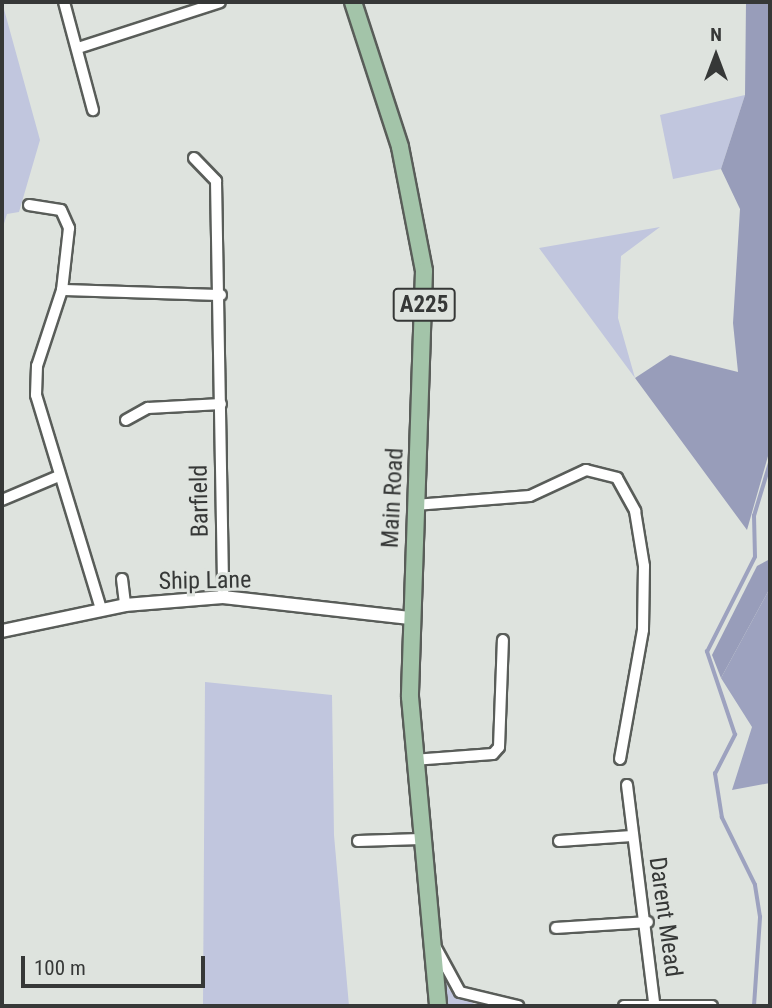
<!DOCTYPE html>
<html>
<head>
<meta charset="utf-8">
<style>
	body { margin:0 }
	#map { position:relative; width:772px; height:1008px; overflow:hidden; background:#dee3de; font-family:"Roboto Condensed",sans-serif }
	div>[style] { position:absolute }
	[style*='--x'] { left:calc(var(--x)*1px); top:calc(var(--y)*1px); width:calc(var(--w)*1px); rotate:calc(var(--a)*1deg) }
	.green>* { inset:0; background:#c1c6de }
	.forest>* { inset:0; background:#989dba }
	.water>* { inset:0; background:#9da2bf }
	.stream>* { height:3.5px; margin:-1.75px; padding:0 1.75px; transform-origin:1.75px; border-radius:1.75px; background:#9da2bf }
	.roads { filter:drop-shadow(2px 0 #595d59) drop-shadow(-2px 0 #595d59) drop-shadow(0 2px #595d59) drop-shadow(0 -2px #595d59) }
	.minor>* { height:10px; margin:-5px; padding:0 5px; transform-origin:5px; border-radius:5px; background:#fff }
	.tertiary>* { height:12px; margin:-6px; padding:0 6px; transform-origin:6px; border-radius:6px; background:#fff }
	.primary>* { height:16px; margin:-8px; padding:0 8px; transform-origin:8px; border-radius:8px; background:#a3c4a9 }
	span { translate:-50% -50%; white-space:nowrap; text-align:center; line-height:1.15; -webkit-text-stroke:6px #dee3de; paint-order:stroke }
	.shield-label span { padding:2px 5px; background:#dee3de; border:2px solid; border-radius:5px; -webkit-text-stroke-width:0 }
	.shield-label { font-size:23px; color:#363837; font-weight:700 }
	.street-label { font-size:24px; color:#363837 }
	.frame { position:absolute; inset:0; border:4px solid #363837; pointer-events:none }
	.north { position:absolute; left:681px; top:21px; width:70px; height:70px; -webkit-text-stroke:5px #dee3de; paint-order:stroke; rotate:0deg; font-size:19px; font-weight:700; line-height:28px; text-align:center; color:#363837 }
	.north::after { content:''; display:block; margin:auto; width:24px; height:32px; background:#363837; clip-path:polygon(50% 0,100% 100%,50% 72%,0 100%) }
	.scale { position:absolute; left:21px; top:956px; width:184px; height:32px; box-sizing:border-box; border:4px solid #363837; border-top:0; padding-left:9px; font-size:21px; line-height:24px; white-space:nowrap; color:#363837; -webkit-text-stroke:5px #dee3de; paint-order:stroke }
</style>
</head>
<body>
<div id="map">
	<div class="green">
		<i style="clip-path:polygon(2px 2px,40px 140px,19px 212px,7px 214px,2px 230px)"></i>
		<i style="clip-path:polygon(745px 95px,721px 169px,673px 179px,660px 115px)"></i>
		<i style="clip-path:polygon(660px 227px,621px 256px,618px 318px,635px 378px,539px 248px)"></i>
		<i style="clip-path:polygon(205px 682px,332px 695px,334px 835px,349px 1006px,203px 1006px)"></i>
		<i style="clip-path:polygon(442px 971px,449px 990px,478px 1006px,446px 1006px)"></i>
	</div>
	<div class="forest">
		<i style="clip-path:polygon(746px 2px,770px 2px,770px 449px,747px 530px,635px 378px,670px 355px,738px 372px,733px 323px,740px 209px,721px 169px,745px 95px)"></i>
		<i style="clip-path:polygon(770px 559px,770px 588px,721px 678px,712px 655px,757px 566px)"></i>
	</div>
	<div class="water">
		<i style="clip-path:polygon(770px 588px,770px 783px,732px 790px,752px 727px,721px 678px)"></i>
	</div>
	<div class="stream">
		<i style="--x:754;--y:1006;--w:89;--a:-86.1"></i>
		<i style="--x:760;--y:917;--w:32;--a:-99"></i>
		<i style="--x:755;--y:885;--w:75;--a:-116.2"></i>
		<i style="--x:722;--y:818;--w:45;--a:-99"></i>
		<i style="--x:715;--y:774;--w:44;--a:-62.9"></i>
		<i style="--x:735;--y:735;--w:88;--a:-108.6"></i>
		<i style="--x:707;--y:652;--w:106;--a:-63.2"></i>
		<i style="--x:755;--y:557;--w:41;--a:-91.4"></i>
		<i style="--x:754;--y:516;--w:55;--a:-73.2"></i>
	</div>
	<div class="roads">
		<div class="minor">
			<i style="--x:64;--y:2;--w:112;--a:75"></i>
			<i style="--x:78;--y:48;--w:149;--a:-17.9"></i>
			<i style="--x:194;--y:158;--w:32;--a:46"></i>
			<i style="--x:216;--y:181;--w:416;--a:89"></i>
			<i style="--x:29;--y:205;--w:32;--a:9"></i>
			<i style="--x:61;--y:210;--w:20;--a:66"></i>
			<i style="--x:69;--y:228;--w:62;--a:96.4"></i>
			<i style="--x:62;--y:290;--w:80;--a:108.2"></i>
			<i style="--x:37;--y:366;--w:29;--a:92"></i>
			<i style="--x:36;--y:395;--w:224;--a:73.1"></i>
			<i style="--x:62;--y:290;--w:159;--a:1.8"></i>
			<i style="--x:126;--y:420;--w:25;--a:-29"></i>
			<i style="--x:148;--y:408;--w:73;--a:-3.1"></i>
			<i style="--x:2;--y:500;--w:62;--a:-22.8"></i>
			<i style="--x:415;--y:505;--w:115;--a:-4.5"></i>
			<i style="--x:530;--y:496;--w:62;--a:-24.9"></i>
			<i style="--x:586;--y:470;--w:32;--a:14"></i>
			<i style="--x:617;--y:478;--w:38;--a:61"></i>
			<i style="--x:635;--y:511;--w:56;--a:80.7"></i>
			<i style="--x:644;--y:566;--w:64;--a:90.9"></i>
			<i style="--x:643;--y:630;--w:131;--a:100.1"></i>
			<i style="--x:122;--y:579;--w:26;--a:83"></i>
			<i style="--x:413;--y:760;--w:80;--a:-4.3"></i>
			<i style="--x:493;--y:754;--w:9;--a:-49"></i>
			<i style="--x:499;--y:747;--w:107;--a:-87.9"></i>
			<i style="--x:627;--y:785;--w:220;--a:82.9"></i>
			<i style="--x:358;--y:841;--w:63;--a:-1.8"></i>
			<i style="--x:559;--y:841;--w:73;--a:-3.9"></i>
			<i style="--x:556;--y:928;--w:92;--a:-3.7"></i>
			<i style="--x:436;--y:948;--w:50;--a:61.4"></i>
			<i style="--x:460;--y:992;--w:60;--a:13.6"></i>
			<i style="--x:624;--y:1006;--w:88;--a:0"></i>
		</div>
		<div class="tertiary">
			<i style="--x:2;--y:631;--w:126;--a:-11.9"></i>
			<i style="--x:125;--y:605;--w:98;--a:-4.7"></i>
			<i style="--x:223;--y:597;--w:188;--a:6.4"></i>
		</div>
		<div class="primary">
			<i style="--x:353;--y:2;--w:152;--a:72"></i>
			<i style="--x:400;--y:147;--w:126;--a:79"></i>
			<i style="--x:424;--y:271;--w:426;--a:91.9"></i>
			<i style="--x:410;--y:697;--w:310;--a:84.8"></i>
		</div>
	</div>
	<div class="shield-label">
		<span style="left:424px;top:305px">A225</span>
	</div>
	<div class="street-label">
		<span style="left:393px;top:498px;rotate:-87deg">Main Road</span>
		<span style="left:200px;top:501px;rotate:-91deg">Barfield</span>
		<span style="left:205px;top:581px;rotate:-1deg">Ship Lane</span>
		<span style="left:665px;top:917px;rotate:82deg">Darent Mead</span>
	</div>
	<div class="frame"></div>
	<div class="north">N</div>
	<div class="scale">100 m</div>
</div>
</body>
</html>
